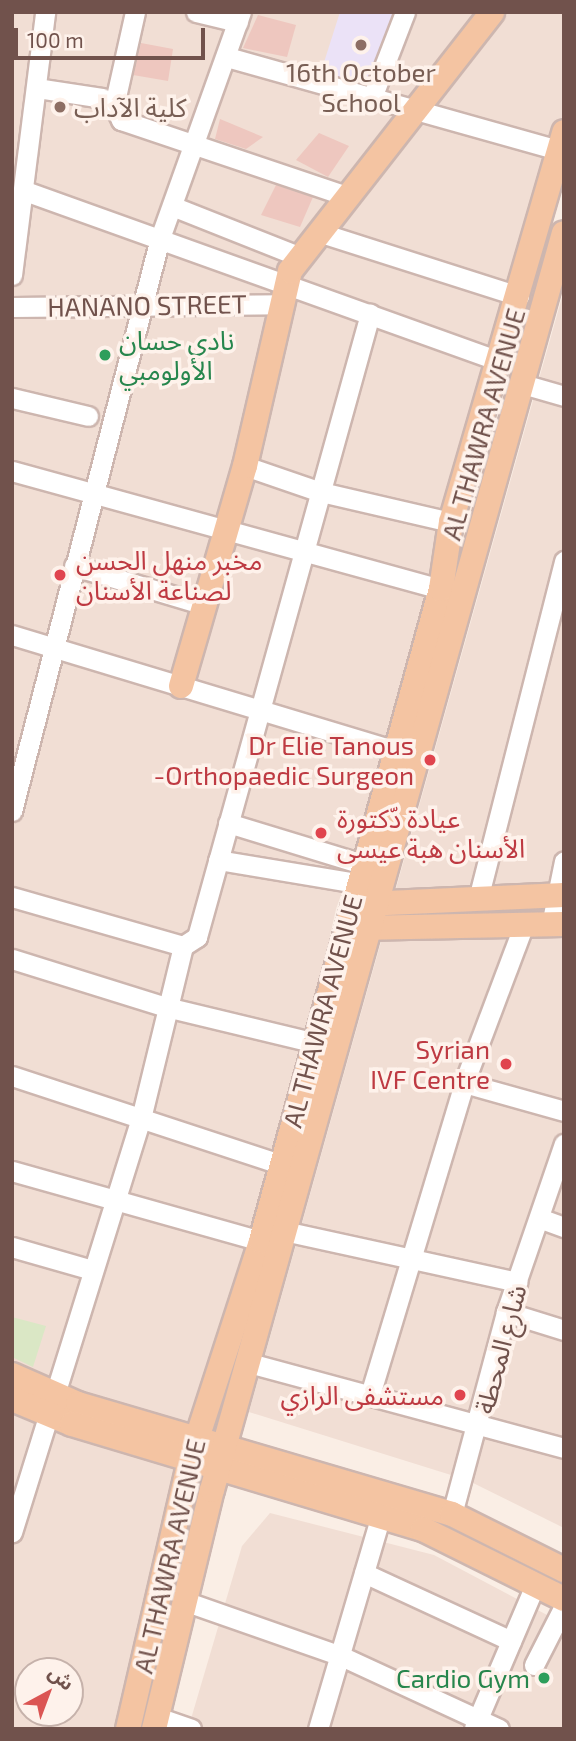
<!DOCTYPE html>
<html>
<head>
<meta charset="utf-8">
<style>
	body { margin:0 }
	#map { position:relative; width:576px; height:1741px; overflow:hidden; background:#faeee5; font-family:"Exo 2","Noto Sans Arabic",sans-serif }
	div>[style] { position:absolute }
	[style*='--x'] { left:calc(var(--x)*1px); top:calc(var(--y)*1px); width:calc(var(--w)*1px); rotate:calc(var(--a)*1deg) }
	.residential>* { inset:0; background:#f1ded4 }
	.education>* { inset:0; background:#ebe2f7 }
	.green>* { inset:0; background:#dae7c5 }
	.building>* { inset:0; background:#eec7bf }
	.roads { filter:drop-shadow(2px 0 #cdb6af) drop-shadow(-2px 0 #cdb6af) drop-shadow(0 2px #cdb6af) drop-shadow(0 -2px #cdb6af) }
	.minor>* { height:19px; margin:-9.5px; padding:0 9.5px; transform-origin:9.5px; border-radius:9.5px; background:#fff }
	.major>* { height:24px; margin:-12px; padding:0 12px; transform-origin:12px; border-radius:12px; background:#f4c4a2 }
	.dots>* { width:19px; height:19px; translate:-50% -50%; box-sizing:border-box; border:4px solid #fef2eb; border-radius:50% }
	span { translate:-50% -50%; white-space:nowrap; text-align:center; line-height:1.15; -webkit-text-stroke:7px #fef2eb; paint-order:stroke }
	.education-label { font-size:26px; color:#785e54 }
	.left { translate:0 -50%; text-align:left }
	.street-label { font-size:26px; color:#71524c }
	.leisure-label { font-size:26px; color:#27864d }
	.right { translate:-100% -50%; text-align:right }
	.health-label { font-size:26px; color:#be3a42 }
	.frame { position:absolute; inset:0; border:14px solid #71524c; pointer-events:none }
	.north { position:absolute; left:14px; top:1657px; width:70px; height:70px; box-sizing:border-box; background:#fef2eb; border:2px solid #c6b2ab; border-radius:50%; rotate:41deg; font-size:19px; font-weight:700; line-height:28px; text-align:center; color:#71524c }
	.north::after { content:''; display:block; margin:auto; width:24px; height:32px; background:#db5553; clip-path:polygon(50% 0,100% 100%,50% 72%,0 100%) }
	.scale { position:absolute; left:14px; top:28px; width:191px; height:32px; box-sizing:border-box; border:4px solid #71524c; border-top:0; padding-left:9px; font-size:21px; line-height:24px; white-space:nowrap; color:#71524c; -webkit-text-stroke:5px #fef2eb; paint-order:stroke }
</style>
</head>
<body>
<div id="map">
	<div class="residential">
		<i style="clip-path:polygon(evenodd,12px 12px,564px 12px,564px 132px,393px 750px,336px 909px,280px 1164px,128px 1729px,12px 1729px,12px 12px,28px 1671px,70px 1671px,70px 1713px,28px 1713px,28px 1671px)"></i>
		<i style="clip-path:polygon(564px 290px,564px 1528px,467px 1480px,249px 1412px)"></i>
		<i style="clip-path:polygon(270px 1513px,434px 1555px,564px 1624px,564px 1729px,188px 1729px,242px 1546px)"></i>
	</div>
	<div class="education">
		<i style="clip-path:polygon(340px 12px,405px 12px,373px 95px,319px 78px)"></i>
	</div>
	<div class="green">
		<i style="clip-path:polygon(12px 1317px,46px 1326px,33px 1367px,12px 1357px)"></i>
	</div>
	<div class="building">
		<i style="clip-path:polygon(258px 15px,296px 25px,287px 57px,243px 48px)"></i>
		<i style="clip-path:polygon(141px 43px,173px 49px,168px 81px,133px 75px)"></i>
		<i style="clip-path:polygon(220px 119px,263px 137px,246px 149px,215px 139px)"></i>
		<i style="clip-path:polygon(319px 133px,349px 146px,328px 177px,296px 160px)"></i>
		<i style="clip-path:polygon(276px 185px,313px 197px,300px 227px,261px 215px)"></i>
	</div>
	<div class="roads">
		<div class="minor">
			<i style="--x:135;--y:12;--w:96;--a:102.6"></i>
			<i style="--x:114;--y:106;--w:16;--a:63"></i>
			<i style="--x:121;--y:120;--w:238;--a:18.6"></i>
			<i style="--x:196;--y:12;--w:43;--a:13.4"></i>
			<i style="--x:227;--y:57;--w:350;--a:15.7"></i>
			<i style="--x:37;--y:88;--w:66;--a:8.7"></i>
			<i style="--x:373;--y:95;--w:89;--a:-68.9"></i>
			<i style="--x:25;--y:191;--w:507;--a:19.72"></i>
			<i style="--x:172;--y:206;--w:136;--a:21.6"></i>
			<i style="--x:318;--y:232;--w:211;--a:17.7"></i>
			<i style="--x:12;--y:275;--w:265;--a:-82.8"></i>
			<i style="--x:12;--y:307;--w:270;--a:-0.6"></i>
			<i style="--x:526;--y:385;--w:40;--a:16"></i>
			<i style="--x:12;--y:398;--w:78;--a:13.3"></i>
			<i style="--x:245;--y:466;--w:80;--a:18.9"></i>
			<i style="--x:321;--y:492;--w:133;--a:13"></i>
			<i style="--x:12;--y:471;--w:445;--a:15.4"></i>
			<i style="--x:74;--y:566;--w:137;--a:16.6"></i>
			<i style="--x:12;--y:635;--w:398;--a:16.8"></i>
			<i style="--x:12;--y:811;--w:592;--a:-75.52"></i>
			<i style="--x:160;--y:238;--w:240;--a:-70.3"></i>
			<i style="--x:228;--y:823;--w:140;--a:17"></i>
			<i style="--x:218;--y:860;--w:141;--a:9.4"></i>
			<i style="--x:12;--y:897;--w:178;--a:16"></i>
			<i style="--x:183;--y:946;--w:177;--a:103.7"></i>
			<i style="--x:141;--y:1118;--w:434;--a:107.3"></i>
			<i style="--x:478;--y:899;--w:349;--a:-75.7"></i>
			<i style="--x:551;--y:925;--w:65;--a:-78.5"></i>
			<i style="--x:183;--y:946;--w:17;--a:-33"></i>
			<i style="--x:197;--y:937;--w:647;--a:-74.48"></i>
			<i style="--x:12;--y:959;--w:161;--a:17.3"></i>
			<i style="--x:166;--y:1007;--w:150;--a:13.5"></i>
			<i style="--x:12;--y:1076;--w:282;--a:18.2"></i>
			<i style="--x:464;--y:1083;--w:104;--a:15.6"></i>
			<i style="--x:12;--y:1171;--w:259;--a:15.7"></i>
			<i style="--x:539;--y:1218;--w:27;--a:20"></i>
			<i style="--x:284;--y:1231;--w:239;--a:12.3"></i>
			<i style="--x:12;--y:1247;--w:83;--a:16"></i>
			<i style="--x:506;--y:1312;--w:61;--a:17.2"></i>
			<i style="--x:249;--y:1363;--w:326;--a:15.1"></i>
			<i style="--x:370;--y:1395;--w:326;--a:-73.2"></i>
			<i style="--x:464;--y:1083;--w:167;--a:-69.3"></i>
			<i style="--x:452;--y:1514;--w:209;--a:-75"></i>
			<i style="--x:506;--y:1312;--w:178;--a:-71"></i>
			<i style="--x:364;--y:1573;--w:162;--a:24.8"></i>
			<i style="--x:187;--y:1602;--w:163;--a:19.3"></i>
			<i style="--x:341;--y:1656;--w:174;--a:24.8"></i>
			<i style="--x:534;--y:1665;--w:66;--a:-63"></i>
			<i style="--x:157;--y:1717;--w:36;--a:19"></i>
			<i style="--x:474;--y:1728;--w:155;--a:-66.9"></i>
			<i style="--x:318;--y:1729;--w:223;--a:-73.6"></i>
		</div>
		<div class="major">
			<i style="--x:181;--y:686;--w:229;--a:-73.8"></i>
			<i style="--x:245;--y:466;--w:200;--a:-77"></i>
			<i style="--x:290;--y:271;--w:328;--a:-52"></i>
			<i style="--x:365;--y:904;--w:199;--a:-2.6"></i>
			<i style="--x:358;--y:928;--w:206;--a:-1.1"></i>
			<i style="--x:12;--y:1375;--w:72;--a:23.7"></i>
			<i style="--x:78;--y:1404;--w:390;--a:16.4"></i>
			<i style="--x:452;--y:1514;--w:125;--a:26.6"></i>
			<i style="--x:12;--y:1399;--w:65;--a:22.6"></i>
			<i style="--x:72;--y:1424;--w:366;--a:16.7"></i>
			<i style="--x:423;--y:1529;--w:157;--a:26.4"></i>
			<i style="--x:128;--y:1729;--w:276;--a:-77"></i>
			<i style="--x:190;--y:1460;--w:230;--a:-72"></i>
			<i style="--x:261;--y:1241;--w:676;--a:-74.57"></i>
			<i style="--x:441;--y:589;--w:68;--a:-81.5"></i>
			<i style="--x:451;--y:522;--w:406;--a:-73.8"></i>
			<i style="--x:154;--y:1729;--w:246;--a:-76.4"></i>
			<i style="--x:212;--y:1490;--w:1305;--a:-74.36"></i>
		</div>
	</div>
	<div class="dots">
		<i style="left:361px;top:45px;background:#8d6e63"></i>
		<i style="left:60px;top:107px;background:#8d6e63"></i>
		<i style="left:105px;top:355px;background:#2e9e5b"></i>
		<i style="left:60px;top:575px;background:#e0444e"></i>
		<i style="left:430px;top:760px;background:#e0444e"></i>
		<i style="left:321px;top:833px;background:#e0444e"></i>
		<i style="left:506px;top:1064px;background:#e0444e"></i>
		<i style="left:460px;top:1395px;background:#e0444e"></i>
		<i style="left:544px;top:1678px;background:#2e9e5b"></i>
	</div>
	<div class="education-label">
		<span style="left:361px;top:87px">16th October<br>School</span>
		<span class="left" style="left:74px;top:107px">كلية الآداب</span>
	</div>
	<div class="street-label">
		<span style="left:147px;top:305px;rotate:-1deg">HANANO STREET</span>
		<span style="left:483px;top:424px;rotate:-74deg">AL THAWRA AVENUE</span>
		<span style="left:322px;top:1011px;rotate:-75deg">AL THAWRA AVENUE</span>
		<span style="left:500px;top:1349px;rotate:-75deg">شارع المحطة</span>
		<span style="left:169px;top:1556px;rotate:-77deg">AL THAWRA AVENUE</span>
	</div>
	<div class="leisure-label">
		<span class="left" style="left:119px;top:355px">نادي حسان<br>الأولومبي</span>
		<span class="right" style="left:530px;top:1678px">Cardio Gym</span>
	</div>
	<div class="health-label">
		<span class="left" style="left:76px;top:575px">مخبر منهل الحسن<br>لصناعة الأسنان</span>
		<span class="right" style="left:414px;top:760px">Dr Elie Tanous<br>-Orthopaedic Surgeon</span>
		<span class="left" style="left:337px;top:833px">عيادة دّكتورة<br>الأسنان هبة عيسى</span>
		<span class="right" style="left:490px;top:1064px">Syrian<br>IVF Centre</span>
		<span class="right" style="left:444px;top:1395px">مستشفى الرازي</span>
	</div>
	<div class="frame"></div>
	<div class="north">ش</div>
	<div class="scale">100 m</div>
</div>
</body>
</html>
